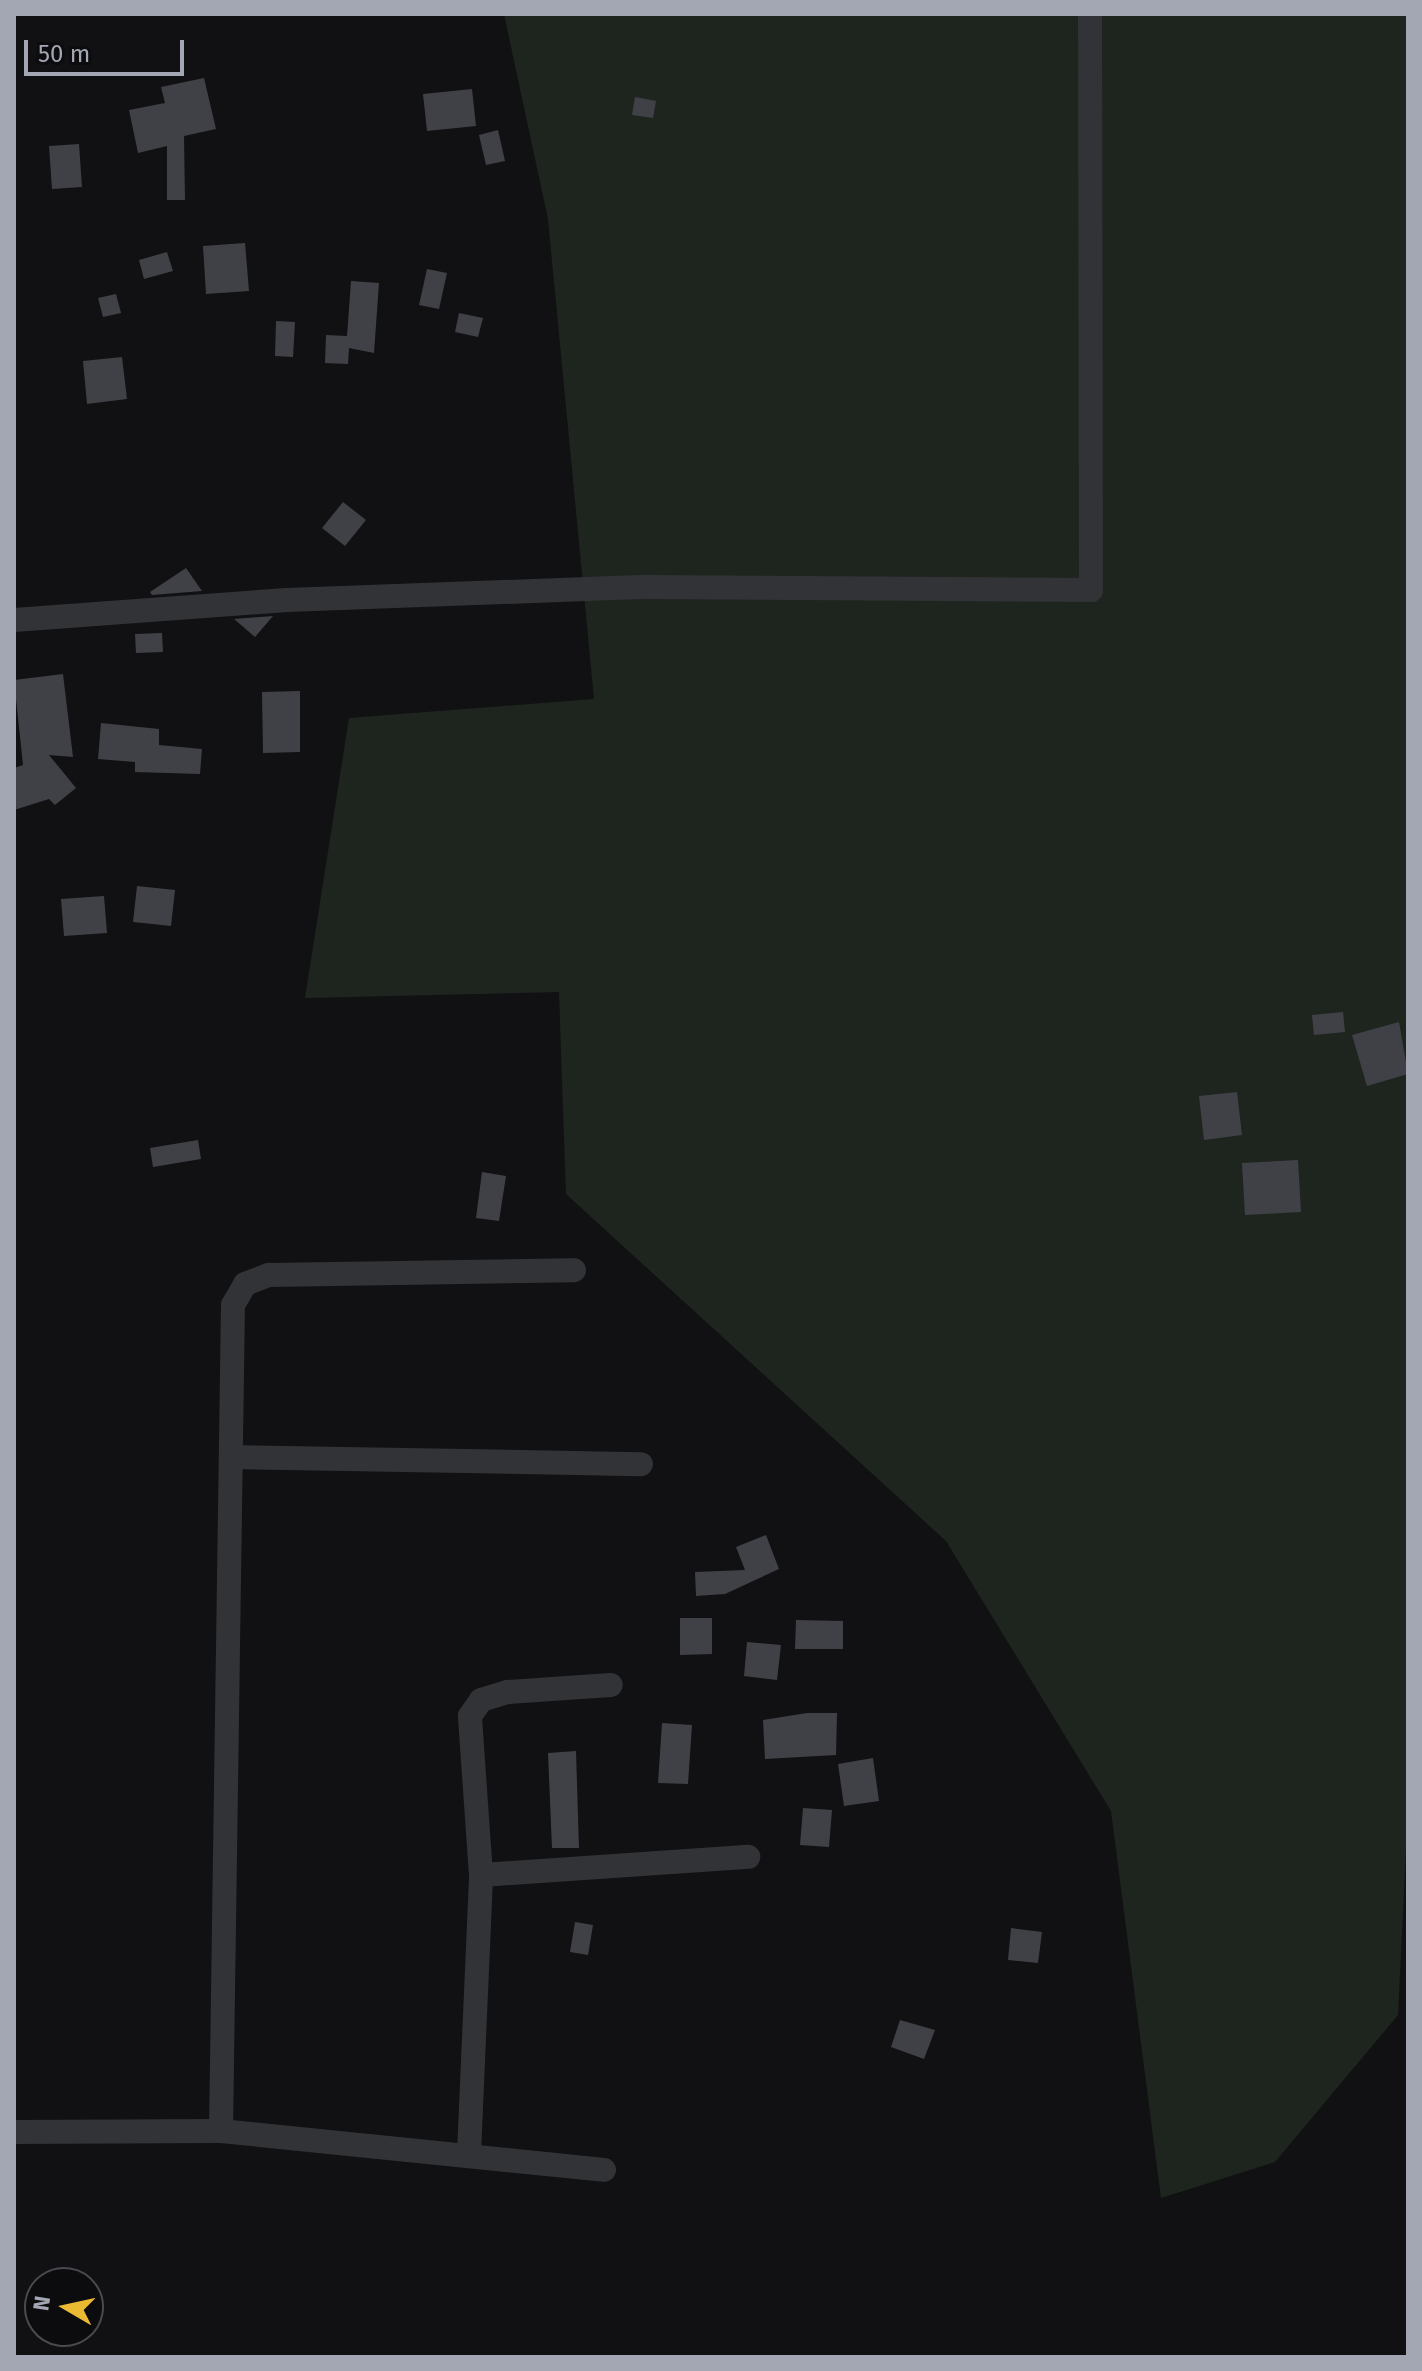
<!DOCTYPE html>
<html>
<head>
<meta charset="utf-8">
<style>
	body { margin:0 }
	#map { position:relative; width:1422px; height:2371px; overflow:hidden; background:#111113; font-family:"Fira Sans",sans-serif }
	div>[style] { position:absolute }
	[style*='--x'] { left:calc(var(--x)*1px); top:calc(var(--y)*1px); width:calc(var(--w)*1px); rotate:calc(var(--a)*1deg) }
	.green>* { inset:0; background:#1e251f }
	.building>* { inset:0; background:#404146 }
	.minor>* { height:24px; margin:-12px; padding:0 12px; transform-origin:12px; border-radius:12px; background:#323337 }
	span { translate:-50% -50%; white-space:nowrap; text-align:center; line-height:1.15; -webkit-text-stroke:7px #0c0c0e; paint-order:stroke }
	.frame { position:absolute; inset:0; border:16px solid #a3a7b3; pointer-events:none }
	.north { position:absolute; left:24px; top:2267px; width:80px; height:80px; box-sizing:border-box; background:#0c0c0e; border:2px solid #484a50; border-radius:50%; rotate:279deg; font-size:22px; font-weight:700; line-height:32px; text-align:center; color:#a3a7b3 }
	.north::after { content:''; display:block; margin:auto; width:28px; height:36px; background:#eaba32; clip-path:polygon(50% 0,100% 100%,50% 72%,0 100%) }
	.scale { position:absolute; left:24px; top:40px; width:160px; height:36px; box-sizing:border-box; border:4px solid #a3a7b3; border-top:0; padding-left:10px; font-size:24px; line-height:28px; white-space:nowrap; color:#a3a7b3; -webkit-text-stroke:6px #0c0c0e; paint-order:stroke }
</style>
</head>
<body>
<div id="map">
	<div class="green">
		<i style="clip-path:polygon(504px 14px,1408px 14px,1408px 1809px,1398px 2015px,1275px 2162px,1161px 2198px,1111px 1811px,946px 1541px,566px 1194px,559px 992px,305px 998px,349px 718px,594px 699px,548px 219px)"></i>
	</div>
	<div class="building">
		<i style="clip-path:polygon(204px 78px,216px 129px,184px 136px,185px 200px,167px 200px,167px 146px,138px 153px,129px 110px,165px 103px,161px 87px)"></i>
		<i style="clip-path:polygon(472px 89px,476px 126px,427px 131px,423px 94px)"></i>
		<i style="clip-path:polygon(635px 97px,656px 101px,653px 118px,632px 115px)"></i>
		<i style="clip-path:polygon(498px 130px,505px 161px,486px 165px,479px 135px)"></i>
		<i style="clip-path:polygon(79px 144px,82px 187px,52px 189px,49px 146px)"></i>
		<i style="clip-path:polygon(245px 243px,249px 291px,206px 294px,203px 246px)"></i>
		<i style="clip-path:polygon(167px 252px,173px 271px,144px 279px,139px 260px)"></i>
		<i style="clip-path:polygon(427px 269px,447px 273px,439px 309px,419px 305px)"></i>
		<i style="clip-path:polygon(351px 281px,379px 283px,374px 353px,349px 348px,348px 364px,325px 363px,326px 335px,347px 336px)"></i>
		<i style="clip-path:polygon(116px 294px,121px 313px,103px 317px,98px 298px)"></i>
		<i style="clip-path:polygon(459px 313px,483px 318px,478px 337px,455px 332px)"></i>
		<i style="clip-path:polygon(276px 321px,295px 322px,293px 357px,275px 356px)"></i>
		<i style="clip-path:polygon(122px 357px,127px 399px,87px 404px,83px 361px)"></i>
		<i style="clip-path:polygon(343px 502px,366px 520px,345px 546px,322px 528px)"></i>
		<i style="clip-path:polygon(186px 568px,202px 591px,152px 595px,150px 592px)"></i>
		<i style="clip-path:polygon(273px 616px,255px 637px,234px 619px)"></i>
		<i style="clip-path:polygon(162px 633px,163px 652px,136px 653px,135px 634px)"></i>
		<i style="clip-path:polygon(63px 674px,73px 757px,49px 755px,76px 788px,55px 805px,49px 799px,14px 810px,14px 768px,23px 765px,14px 680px)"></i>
		<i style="clip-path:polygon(300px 691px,300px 752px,263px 753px,262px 692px)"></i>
		<i style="clip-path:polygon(101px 723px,159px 729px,159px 745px,202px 749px,200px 774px,135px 772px,135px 762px,98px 759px)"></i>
		<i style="clip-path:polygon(137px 886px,175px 890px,171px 926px,133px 922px)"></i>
		<i style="clip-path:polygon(104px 896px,107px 933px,64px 936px,61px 899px)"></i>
		<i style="clip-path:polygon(1343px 1012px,1345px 1032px,1314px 1035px,1312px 1015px)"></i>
		<i style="clip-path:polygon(1399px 1022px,1408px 1074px,1367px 1086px,1352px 1035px)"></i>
		<i style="clip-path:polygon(1237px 1092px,1242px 1135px,1204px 1140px,1199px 1096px)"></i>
		<i style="clip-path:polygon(198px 1140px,201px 1159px,153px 1167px,150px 1148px)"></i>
		<i style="clip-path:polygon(1298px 1160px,1301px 1212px,1245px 1215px,1242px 1163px)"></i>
		<i style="clip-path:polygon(482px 1172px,506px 1176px,499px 1221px,476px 1218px)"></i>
		<i style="clip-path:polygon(766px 1535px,779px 1569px,725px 1594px,696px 1596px,695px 1572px,745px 1570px,736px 1547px)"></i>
		<i style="clip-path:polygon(680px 1618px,712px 1618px,712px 1654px,680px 1655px)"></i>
		<i style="clip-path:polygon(796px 1620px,843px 1621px,843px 1649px,795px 1649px)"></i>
		<i style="clip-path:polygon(747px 1642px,781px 1645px,777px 1680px,744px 1676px)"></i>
		<i style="clip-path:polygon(807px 1713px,837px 1713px,836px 1755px,765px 1759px,763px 1720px)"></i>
		<i style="clip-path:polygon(662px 1723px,692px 1725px,688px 1784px,658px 1783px)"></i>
		<i style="clip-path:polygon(576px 1751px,579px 1848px,552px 1848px,548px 1753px)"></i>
		<i style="clip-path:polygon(873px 1758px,879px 1801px,844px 1806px,838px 1764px)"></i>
		<i style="clip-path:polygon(803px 1808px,832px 1810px,829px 1847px,800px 1845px)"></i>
		<i style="clip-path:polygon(575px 1922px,593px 1925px,588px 1955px,570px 1952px)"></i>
		<i style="clip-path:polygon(1011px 1928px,1042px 1932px,1038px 1963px,1008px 1960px)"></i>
		<i style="clip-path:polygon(900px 2020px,935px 2030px,924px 2059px,891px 2047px)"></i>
	</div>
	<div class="minor">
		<i style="--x:14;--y:620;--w:274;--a:-4.2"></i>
		<i style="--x:287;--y:600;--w:359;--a:-2.1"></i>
		<i style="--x:646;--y:587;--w:445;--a:0.4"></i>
		<i style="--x:1091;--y:590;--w:576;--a:-90.1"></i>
		<i style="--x:232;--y:1457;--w:409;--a:1"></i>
		<i style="--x:481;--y:1875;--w:268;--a:-3.9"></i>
		<i style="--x:221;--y:2131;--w:826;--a:-89.17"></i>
		<i style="--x:233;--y:1305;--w:24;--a:-60"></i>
		<i style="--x:245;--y:1284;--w:26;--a:-21"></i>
		<i style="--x:269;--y:1275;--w:305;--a:-0.9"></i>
		<i style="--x:14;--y:2132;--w:207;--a:-0.3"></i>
		<i style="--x:221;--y:2131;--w:385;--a:5.8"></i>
		<i style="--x:469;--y:2153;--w:278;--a:-87.5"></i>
		<i style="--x:481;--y:1875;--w:159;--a:-94"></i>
		<i style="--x:470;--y:1716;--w:19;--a:-55"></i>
		<i style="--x:481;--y:1700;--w:27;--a:-17"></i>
		<i style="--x:507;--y:1692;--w:104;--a:-3.9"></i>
	</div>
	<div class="frame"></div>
	<div class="north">N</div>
	<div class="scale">50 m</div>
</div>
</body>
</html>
